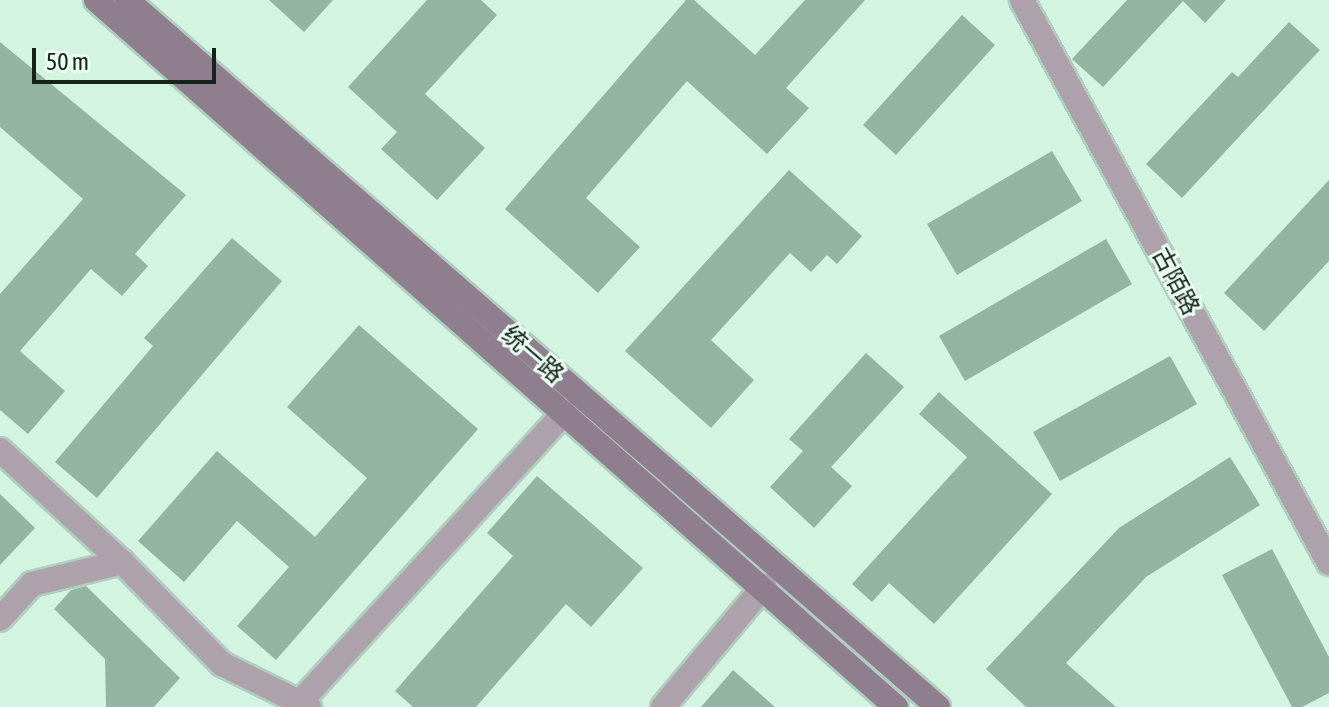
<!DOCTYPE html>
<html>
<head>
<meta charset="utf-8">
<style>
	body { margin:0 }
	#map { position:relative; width:1329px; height:707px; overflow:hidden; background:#d2f4e1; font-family:"Asap Condensed","Noto Sans SC",sans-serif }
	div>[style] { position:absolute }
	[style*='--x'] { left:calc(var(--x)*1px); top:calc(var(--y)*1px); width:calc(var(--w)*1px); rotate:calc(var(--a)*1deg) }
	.building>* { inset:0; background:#94b4a2 }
	.roads { filter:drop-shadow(2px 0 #b0cebe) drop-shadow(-2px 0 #b0cebe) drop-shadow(0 2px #b0cebe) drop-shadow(0 -2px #b0cebe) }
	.minor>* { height:24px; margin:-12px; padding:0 12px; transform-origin:12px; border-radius:12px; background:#ada2ac }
	.tertiary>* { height:24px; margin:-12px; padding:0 12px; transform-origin:12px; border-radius:12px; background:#ada2ac }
	.secondary>* { height:24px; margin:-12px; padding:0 12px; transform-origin:12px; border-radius:12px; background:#8f7f8e }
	span { translate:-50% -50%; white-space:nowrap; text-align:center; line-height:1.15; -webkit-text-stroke:6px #e9fdf2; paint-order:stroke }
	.street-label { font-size:24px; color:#16231c }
	.scale { position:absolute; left:32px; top:48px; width:184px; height:36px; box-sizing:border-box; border:4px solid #16231c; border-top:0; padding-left:10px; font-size:24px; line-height:28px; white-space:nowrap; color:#16231c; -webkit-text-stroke:6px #e9fdf2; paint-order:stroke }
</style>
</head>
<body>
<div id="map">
	<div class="building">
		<i style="clip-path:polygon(269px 0,333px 0,304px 32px)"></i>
		<i style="clip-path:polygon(427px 0,481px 0,497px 15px,425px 94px,485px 148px,437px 200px,381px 149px,397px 132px,348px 87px)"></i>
		<i style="clip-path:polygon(686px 0,694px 0,755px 55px,805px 0,865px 0,786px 88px,809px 108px,767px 154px,687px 81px,586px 198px,640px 247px,598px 293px,505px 209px)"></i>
		<i style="clip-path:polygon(1127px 0,1226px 0,1205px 23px,1183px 1px,1103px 87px,1072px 59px)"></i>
		<i style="clip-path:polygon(962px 15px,995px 45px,896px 155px,863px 125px)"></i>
		<i style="clip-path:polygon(1289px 22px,1320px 50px,1182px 198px,1146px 164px,1232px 72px,1238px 77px)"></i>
		<i style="clip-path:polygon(0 42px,186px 195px,135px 254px,148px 266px,122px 296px,91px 269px,20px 351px,65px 391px,28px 434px,0 410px,0 294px,83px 199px,0 127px)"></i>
		<i style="clip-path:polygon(1052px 151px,1082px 201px,957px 275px,927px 224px)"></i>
		<i style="clip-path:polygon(789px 170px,862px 236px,837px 264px,827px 255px,811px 272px,790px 253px,711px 340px,754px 380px,711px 428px,625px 351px)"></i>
		<i style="clip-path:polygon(1329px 180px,1329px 261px,1264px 331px,1224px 293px)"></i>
		<i style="clip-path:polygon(232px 238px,282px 281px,97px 498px,55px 462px,153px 346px,144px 338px)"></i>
		<i style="clip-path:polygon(1106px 239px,1132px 284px,965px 381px,939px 336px)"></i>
		<i style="clip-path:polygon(359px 325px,478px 429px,276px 660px,237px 626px,289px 567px,237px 521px,184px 582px,138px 541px,217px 451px,315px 537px,367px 478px,287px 407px)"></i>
		<i style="clip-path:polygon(866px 353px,904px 387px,831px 467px,852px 486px,814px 528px,770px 487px,803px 451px,789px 439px)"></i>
		<i style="clip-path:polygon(1170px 356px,1197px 404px,1060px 481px,1033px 432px)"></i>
		<i style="clip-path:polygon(939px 392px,1052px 494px,934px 624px,889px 583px,872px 602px,852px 584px,967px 457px,919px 414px)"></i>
		<i style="clip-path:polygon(1230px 457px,1260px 505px,1146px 577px,1066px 663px,1116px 707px,1026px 707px,986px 669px,1119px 528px)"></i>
		<i style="clip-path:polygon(537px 476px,643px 568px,591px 627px,566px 604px,476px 707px,413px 707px,395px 691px,513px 556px,487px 533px)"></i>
		<i style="clip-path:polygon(0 494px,35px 528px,0 565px)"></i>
		<i style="clip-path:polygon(1272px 549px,1329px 657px,1329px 693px,1302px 707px,1292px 707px,1222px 575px)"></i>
		<i style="clip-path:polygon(86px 586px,180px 678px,154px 707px,106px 707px,105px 659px,54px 609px,71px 590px)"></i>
		<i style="clip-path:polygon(733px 670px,775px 707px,701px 707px)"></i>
	</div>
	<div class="roads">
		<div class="minor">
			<i style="--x:0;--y:450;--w:166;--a:42.6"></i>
			<i style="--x:0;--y:619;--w:47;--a:-47.6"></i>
			<i style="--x:32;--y:584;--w:93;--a:-13.7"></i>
			<i style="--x:122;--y:562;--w:143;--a:45.6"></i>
			<i style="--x:222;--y:664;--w:97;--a:26.3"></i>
			<i style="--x:302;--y:700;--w:389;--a:-47.6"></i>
			<i style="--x:663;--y:707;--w:158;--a:-50.1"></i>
		</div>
		<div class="tertiary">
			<i style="--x:1022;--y:0;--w:641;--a:61.4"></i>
		</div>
		<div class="secondary">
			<i style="--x:96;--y:0;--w:1068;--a:41.47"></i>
			<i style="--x:127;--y:0;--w:1076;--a:41.08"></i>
		</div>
	</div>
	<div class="street-label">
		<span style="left:1176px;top:281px;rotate:62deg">古陌路</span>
		<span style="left:533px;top:354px;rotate:41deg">统一路</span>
	</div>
	<div class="scale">50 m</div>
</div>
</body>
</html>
